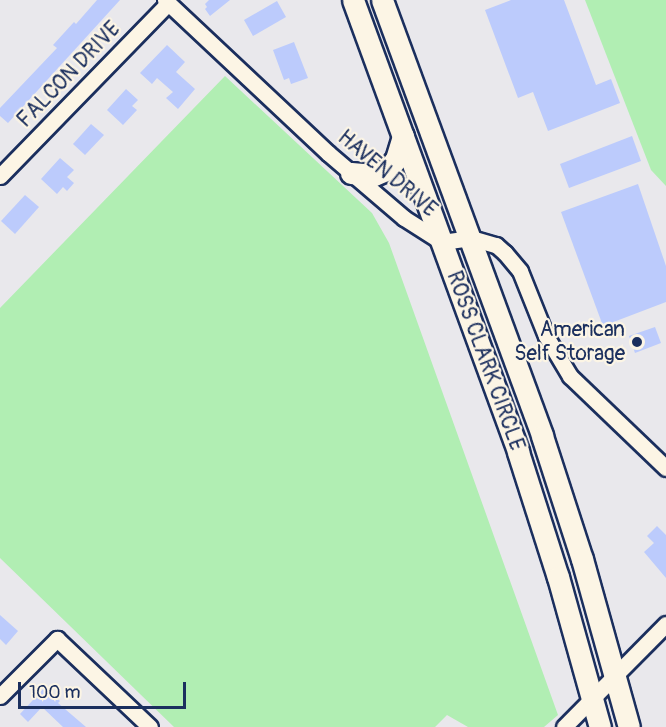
<!DOCTYPE html>
<html>
<head>
<meta charset="utf-8">
<style>
	body { margin:0 }
	#map { position:relative; width:666px; height:727px; overflow:hidden; background:#e9e8ec; font-family:Pangolin,sans-serif }
	div>[style] { position:absolute }
	[style*='--x'] { left:calc(var(--x)*1px); top:calc(var(--y)*1px); width:calc(var(--w)*1px); rotate:calc(var(--a)*1deg) }
	.green>* { inset:0; background:#b1eeb3 }
	.building>* { inset:0; background:#bccbfc }
	.roads { filter:drop-shadow(2px 0 #1b2f5e) drop-shadow(-2px 0 #1b2f5e) drop-shadow(0 2px #1b2f5e) drop-shadow(0 -2px #1b2f5e) }
	.minor>* { height:15px; margin:-7.5px; padding:0 7.5px; transform-origin:7.5px; border-radius:7.5px; background:#fcf5e5 }
	.highway>* { height:21px; margin:-10.5px; padding:0 10.5px; transform-origin:10.5px; border-radius:10.5px; background:#fcf5e5 }
	.dots>* { width:16px; height:16px; translate:-50% -50%; box-sizing:border-box; border:3px solid #fcf5e5; border-radius:50% }
	span { translate:-50% -50%; white-space:nowrap; text-align:center; line-height:1.15; -webkit-text-stroke:4.5px #fcf5e5; paint-order:stroke }
	.street-label { font-size:21px; color:#1b2f5e }
	.poi-label { font-size:21px; color:#1b2f5e }
	.right { translate:-100% -50%; text-align:right }
	.scale { position:absolute; left:18px; top:682px; width:168px; height:27px; box-sizing:border-box; border:3px solid #1b2f5e; border-top:0; padding-left:8px; font-size:18px; line-height:21px; white-space:nowrap; color:#1b2f5e; -webkit-text-stroke:4px #fcf5e5; paint-order:stroke }
</style>
</head>
<body>
<div id="map">
	<div class="green">
		<i style="clip-path:polygon(585px 0,666px 0,666px 186px,651px 170px)"></i>
		<i style="clip-path:polygon(225px 76px,372px 213px,389px 243px,558px 715px,544px 727px,468px 727px,447px 715px,435px 727px,174px 727px,0 558px,0 308px)"></i>
	</div>
	<div class="building">
		<i style="clip-path:polygon(97px 0,120px 0,8px 123px,0 116px,0 108px,57px 48px,53px 45px,74px 22px,76px 24px)"></i>
		<i style="clip-path:polygon(209px 0,230px 0,210px 16px,205px 9px,207px 7px,205px 4px)"></i>
		<i style="clip-path:polygon(511px 0,564px 0,596px 85px,611px 79px,620px 103px,548px 131px,533px 92px,518px 98px,485px 10px)"></i>
		<i style="clip-path:polygon(277px 1px,286px 17px,253px 36px,244px 20px)"></i>
		<i style="clip-path:polygon(294px 42px,308px 78px,291px 84px,289px 78px,284px 80px,273px 50px)"></i>
		<i style="clip-path:polygon(167px 45px,185px 62px,176px 72px,195px 89px,178px 109px,166px 98px,173px 92px,157px 78px,152px 84px,140px 73px)"></i>
		<i style="clip-path:polygon(126px 89px,138px 100px,132px 106px,137px 110px,123px 125px,107px 110px)"></i>
		<i style="clip-path:polygon(91px 124px,104px 135px,85px 155px,73px 144px)"></i>
		<i style="clip-path:polygon(632px 136px,641px 161px,569px 188px,560px 164px)"></i>
		<i style="clip-path:polygon(60px 158px,74px 170px,67px 177px,74px 183px,67px 191px,63px 187px,57px 194px,41px 179px)"></i>
		<i style="clip-path:polygon(638px 184px,666px 266px,666px 302px,603px 326px,561px 212px)"></i>
		<i style="clip-path:polygon(25px 195px,39px 207px,15px 234px,1px 221px)"></i>
		<i style="clip-path:polygon(655px 327px,661px 343px,635px 353px,629px 336px)"></i>
		<i style="clip-path:polygon(657px 526px,666px 535px,666px 578px,644px 552px,654px 543px,647px 536px)"></i>
		<i style="clip-path:polygon(0 615px,18px 631px,6px 645px,0 639px)"></i>
		<i style="clip-path:polygon(45px 687px,60px 701px,58px 703px,86px 727px,63px 727px,42px 707px,28px 722px,20px 714px)"></i>
	</div>
	<div class="roads">
		<div class="minor">
			<i style="--x:165;--y:0;--w:224;--a:43.2"></i>
			<i style="--x:328;--y:153;--w:100;--a:40.5"></i>
			<i style="--x:404;--y:218;--w:45;--a:32.3"></i>
			<i style="--x:442;--y:242;--w:29;--a:-8"></i>
			<i style="--x:471;--y:238;--w:26;--a:16"></i>
			<i style="--x:496;--y:245;--w:12;--a:42"></i>
			<i style="--x:505;--y:253;--w:23;--a:50"></i>
			<i style="--x:520;--y:271;--w:70;--a:68.2"></i>
			<i style="--x:546;--y:336;--w:47;--a:59"></i>
			<i style="--x:570;--y:376;--w:133;--a:43.8"></i>
			<i style="--x:0;--y:176;--w:241;--a:-45.8"></i>
			<i style="--x:0;--y:696;--w:81;--a:-45"></i>
			<i style="--x:57;--y:639;--w:128;--a:43.4"></i>
			<i style="--x:564;--y:727;--w:145;--a:-45.3"></i>
		</div>
		<div class="highway">
			<i style="--x:353;--y:0;--w:481;--a:69.9"></i>
			<i style="--x:518;--y:452;--w:131;--a:72.3"></i>
			<i style="--x:558;--y:577;--w:156;--a:74.4"></i>
			<i style="--x:382;--y:0;--w:464;--a:69.8"></i>
			<i style="--x:542;--y:436;--w:129;--a:72"></i>
			<i style="--x:582;--y:559;--w:174;--a:74.4"></i>
			<i style="--x:351;--y:173;--w:23;--a:5"></i>
			<i style="--x:374;--y:175;--w:15;--a:-23"></i>
			<i style="--x:388;--y:169;--w:13;--a:-51"></i>
			<i style="--x:396;--y:159;--w:24;--a:-73"></i>
		</div>
	</div>
	<div class="dots">
		<i style="left:637px;top:342px;background:#1b2f5e"></i>
	</div>
	<div class="street-label">
		<span style="left:69px;top:75px;rotate:-46deg">FALCON DRIVE</span>
		<span style="left:387px;top:174px;rotate:40deg">HAVEN DRIVE</span>
		<span style="left:485px;top:361px;rotate:70deg">ROSS CLARK CIRCLE</span>
	</div>
	<div class="poi-label">
		<span class="right" style="left:625px;top:342px">American<br>Self Storage</span>
	</div>
	<div class="scale">100 m</div>
</div>
</body>
</html>
